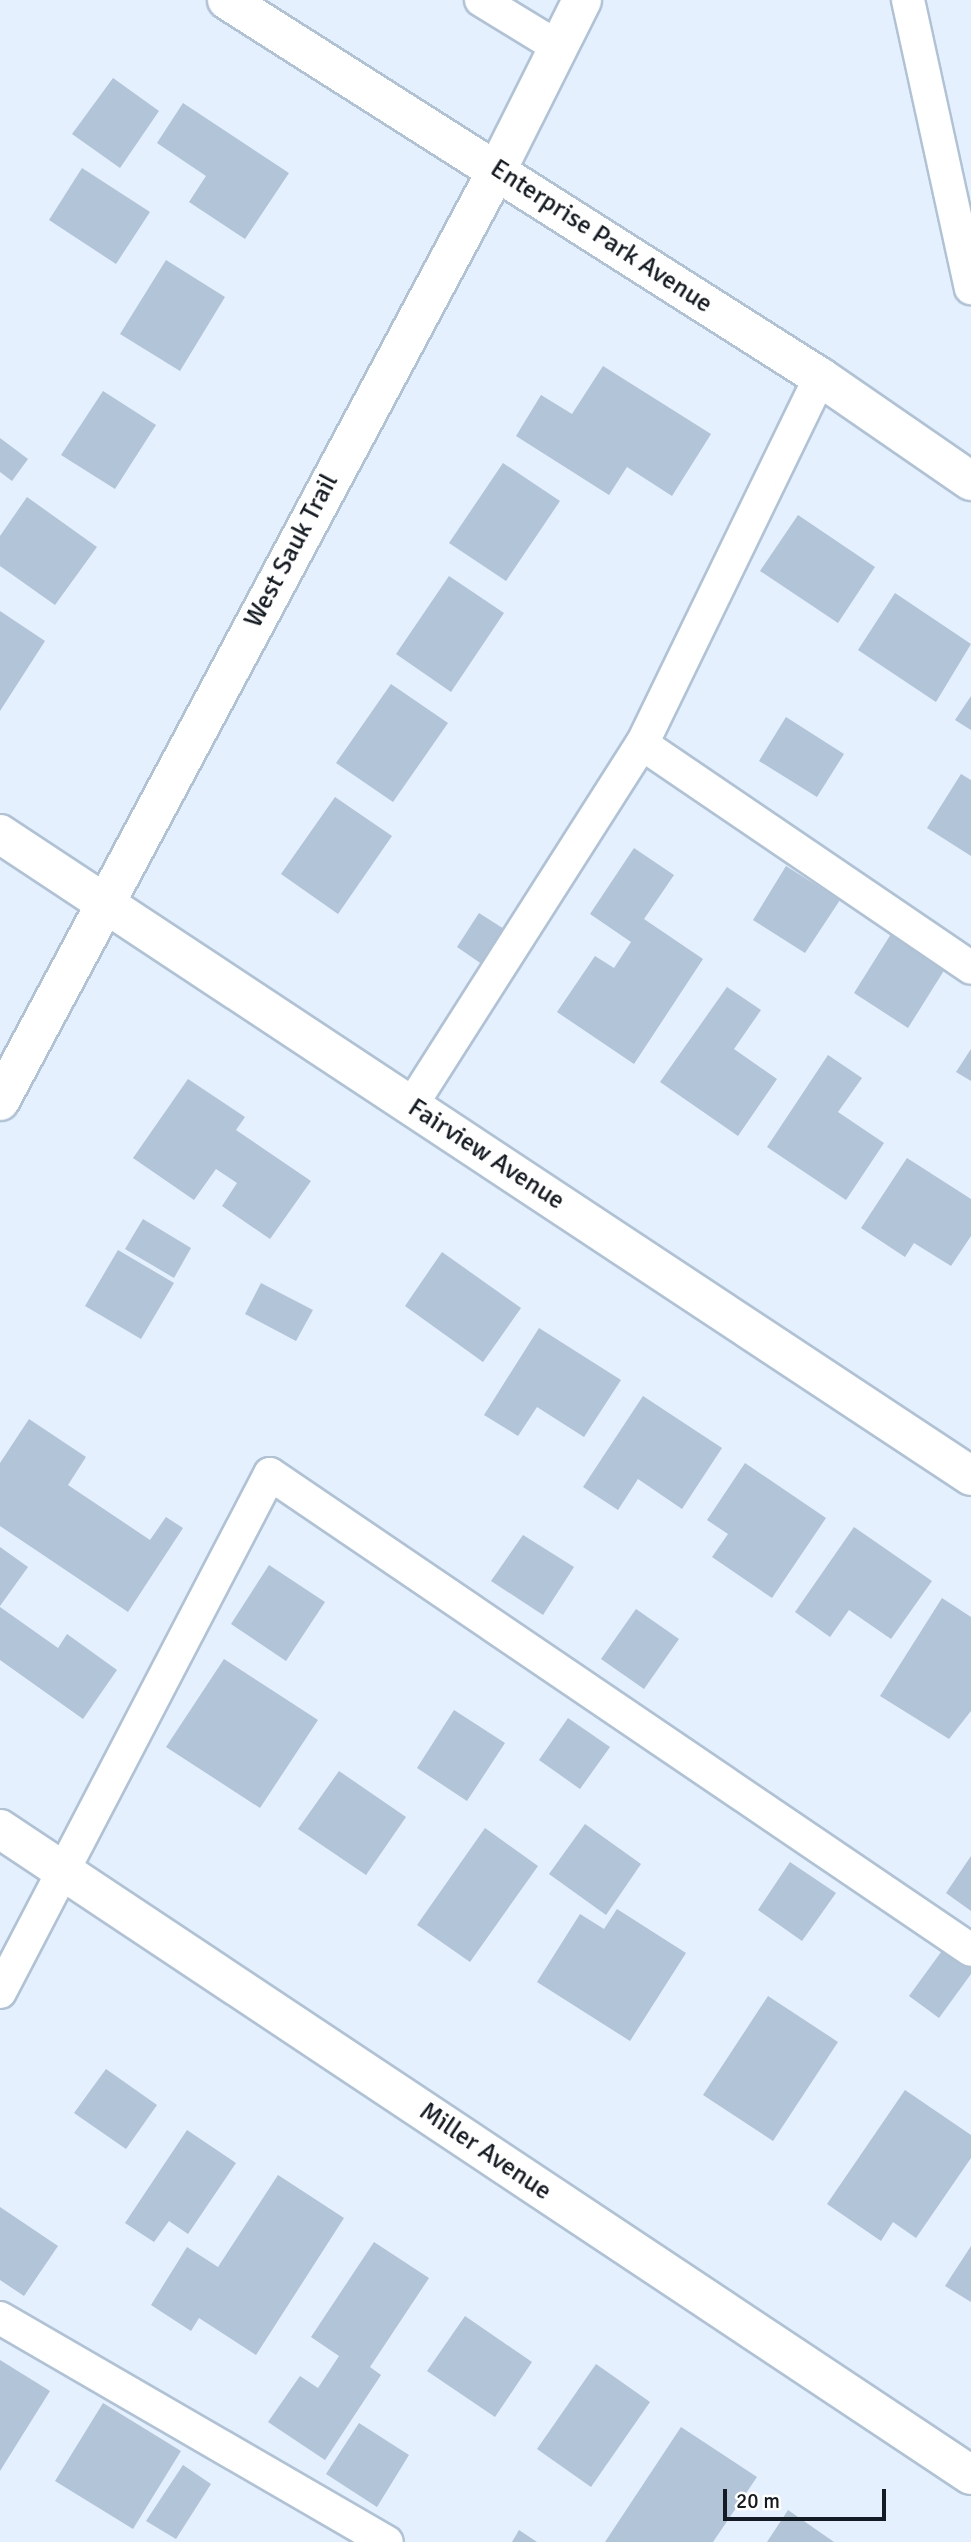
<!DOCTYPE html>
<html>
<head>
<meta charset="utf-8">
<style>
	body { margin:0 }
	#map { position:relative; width:971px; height:2542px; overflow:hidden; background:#e4f0fd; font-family:Signika,sans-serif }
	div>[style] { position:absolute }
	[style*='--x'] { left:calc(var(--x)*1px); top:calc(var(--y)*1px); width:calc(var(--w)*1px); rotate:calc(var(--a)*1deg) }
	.building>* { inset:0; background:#b1c4d8 }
	.roads { filter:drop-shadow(2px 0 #afc2d6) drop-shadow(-2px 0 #afc2d6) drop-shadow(0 2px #afc2d6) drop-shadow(0 -2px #afc2d6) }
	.lane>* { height:32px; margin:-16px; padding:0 16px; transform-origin:16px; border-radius:16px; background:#fff }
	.street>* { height:38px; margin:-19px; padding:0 19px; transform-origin:19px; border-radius:19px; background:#fff }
	.secondary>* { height:38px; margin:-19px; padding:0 19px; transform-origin:19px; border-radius:19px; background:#fff }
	span { translate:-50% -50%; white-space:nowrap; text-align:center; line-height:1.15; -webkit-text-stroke:5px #fff; paint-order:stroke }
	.street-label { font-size:26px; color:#141b22 }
	.scale { position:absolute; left:723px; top:2489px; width:163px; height:32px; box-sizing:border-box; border:4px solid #141b22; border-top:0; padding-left:9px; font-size:21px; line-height:24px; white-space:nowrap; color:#141b22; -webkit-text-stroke:5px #fff; paint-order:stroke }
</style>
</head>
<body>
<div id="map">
	<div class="building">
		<i style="clip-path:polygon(113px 78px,159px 111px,120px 168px,72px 134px)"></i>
		<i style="clip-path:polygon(183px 103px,289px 173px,245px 239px,189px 202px,206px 176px,157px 143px)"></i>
		<i style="clip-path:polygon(82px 168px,150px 212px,116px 264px,49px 220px)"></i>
		<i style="clip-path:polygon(166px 260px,225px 297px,180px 371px,120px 334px)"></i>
		<i style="clip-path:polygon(603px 366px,711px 434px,672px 496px,627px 467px,609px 495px,516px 436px,541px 395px,572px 414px)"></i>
		<i style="clip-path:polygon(103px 391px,156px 425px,115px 489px,61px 455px)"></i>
		<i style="clip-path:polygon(0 438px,28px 459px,12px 481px,0 472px)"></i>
		<i style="clip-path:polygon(503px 463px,560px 501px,506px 581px,449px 543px)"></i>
		<i style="clip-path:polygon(27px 497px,97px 547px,55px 605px,0 566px,0 536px)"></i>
		<i style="clip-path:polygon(798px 515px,875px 567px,838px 623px,760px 571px)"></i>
		<i style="clip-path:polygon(449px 576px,504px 613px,451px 692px,396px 654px)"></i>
		<i style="clip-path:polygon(895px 593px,971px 644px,936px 702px,858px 650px)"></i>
		<i style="clip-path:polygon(0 611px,45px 641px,0 711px)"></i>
		<i style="clip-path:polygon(391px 684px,448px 723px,393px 802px,336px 763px)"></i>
		<i style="clip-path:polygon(971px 696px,971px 730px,955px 720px)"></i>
		<i style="clip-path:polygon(786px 717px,844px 754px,817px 797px,759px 761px)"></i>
		<i style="clip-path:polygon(961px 774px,971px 780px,971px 856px,927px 828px)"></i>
		<i style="clip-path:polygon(335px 797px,392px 836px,338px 914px,281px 874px)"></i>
		<i style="clip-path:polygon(634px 848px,674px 875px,644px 919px,703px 959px,634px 1064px,557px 1012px,595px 956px,614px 968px,631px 942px,590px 914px)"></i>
		<i style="clip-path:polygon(786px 866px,840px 900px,805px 953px,753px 920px)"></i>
		<i style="clip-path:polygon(479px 913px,512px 934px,489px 969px,457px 947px)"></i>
		<i style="clip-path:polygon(891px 934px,945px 969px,908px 1028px,854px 993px)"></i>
		<i style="clip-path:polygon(727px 987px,761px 1010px,734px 1049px,777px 1079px,738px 1136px,660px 1082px)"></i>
		<i style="clip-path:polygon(971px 1049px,971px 1081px,956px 1072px)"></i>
		<i style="clip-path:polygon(828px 1055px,862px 1078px,838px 1112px,884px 1143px,846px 1200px,767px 1147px)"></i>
		<i style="clip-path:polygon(188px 1079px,245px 1117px,236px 1130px,311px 1181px,270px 1239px,222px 1206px,237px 1183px,216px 1169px,194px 1200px,133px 1158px)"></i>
		<i style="clip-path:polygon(907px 1158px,971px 1199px,971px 1236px,951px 1266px,914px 1243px,905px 1257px,861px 1228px)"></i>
		<i style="clip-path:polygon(143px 1219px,191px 1248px,174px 1278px,125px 1249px)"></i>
		<i style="clip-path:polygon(118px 1250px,174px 1283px,141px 1339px,85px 1306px)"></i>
		<i style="clip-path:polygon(442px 1252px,521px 1308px,483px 1362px,405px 1306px)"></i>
		<i style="clip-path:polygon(261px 1283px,313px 1310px,296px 1341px,245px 1314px)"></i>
		<i style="clip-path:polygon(539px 1328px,621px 1380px,584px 1437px,537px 1407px,518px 1436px,484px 1415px)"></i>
		<i style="clip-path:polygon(643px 1396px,722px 1448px,682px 1509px,638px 1479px,618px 1510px,583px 1487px)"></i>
		<i style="clip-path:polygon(29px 1419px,86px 1457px,68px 1485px,150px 1540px,166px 1517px,183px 1528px,128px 1612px,0 1526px,0 1463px)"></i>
		<i style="clip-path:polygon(745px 1463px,826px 1518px,772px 1598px,712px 1557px,728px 1534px,707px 1520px)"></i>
		<i style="clip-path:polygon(854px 1527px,932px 1581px,891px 1639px,849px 1610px,830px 1637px,795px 1612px)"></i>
		<i style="clip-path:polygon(523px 1535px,574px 1567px,543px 1615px,491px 1581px)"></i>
		<i style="clip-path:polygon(0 1547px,28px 1567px,0 1606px)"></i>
		<i style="clip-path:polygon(269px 1565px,325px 1602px,286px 1661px,231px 1624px)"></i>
		<i style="clip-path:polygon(942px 1598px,971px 1617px,971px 1711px,949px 1739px,880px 1696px)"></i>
		<i style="clip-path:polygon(0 1607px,58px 1648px,67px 1634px,117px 1670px,83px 1719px,0 1660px)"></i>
		<i style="clip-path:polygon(636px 1609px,679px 1639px,644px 1689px,601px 1659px)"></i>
		<i style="clip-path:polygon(224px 1659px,318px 1720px,260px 1808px,166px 1747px)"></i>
		<i style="clip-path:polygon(454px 1710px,505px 1743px,467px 1801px,417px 1768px)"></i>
		<i style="clip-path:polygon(568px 1718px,610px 1747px,580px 1789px,539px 1760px)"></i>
		<i style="clip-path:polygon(339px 1771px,406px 1817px,366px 1875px,298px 1829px)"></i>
		<i style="clip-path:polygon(585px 1824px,641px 1864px,606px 1915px,549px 1874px)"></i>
		<i style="clip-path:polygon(485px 1828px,538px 1866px,470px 1962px,417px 1925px)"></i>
		<i style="clip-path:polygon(971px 1856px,971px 1911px,946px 1893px)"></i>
		<i style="clip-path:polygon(790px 1862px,836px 1893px,802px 1941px,758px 1910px)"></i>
		<i style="clip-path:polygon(617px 1909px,686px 1953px,630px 2041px,537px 1982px,580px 1914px,604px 1929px)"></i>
		<i style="clip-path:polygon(944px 1948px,971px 1968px,971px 1974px,939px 2018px,909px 1996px)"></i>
		<i style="clip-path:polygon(768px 1996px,838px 2042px,773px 2141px,703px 2095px)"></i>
		<i style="clip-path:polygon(106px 2069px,157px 2105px,126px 2149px,74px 2113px)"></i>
		<i style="clip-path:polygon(905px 2090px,971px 2135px,971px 2158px,916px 2238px,893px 2222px,881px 2241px,827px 2204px)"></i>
		<i style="clip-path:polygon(187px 2130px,236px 2163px,188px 2234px,169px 2221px,154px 2242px,125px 2223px)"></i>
		<i style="clip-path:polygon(278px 2175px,344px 2218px,256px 2355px,199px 2318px,191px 2331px,151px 2305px,187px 2247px,218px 2267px)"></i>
		<i style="clip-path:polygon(0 2207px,58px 2246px,24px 2296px,0 2280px)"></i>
		<i style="clip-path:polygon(374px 2242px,429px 2278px,370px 2367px,381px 2375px,325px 2460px,268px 2422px,300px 2376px,318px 2388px,339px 2356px,311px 2337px)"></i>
		<i style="clip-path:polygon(971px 2246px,971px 2302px,945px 2286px)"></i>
		<i style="clip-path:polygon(465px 2316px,532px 2362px,495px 2417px,427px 2371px)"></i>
		<i style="clip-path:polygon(0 2360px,50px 2391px,0 2471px)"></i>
		<i style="clip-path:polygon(596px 2364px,650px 2402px,591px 2487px,537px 2449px)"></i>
		<i style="clip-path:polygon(103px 2403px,181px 2451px,133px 2529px,55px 2481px)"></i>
		<i style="clip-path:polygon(359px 2423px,409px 2455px,377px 2507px,326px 2474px)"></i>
		<i style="clip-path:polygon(681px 2427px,757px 2477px,713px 2542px,605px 2542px)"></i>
		<i style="clip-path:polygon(183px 2465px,211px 2484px,176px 2539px,146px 2521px)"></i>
		<i style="clip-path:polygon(788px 2510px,834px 2542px,767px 2542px)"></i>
		<i style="clip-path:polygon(519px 2530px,537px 2542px,512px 2542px)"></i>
	</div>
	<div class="roads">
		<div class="lane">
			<i style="--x:481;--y:0;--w:90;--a:31.4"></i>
			<i style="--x:908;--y:0;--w:295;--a:77.7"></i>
			<i style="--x:642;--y:744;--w:398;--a:34.2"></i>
			<i style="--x:411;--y:1106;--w:429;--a:-57.5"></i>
			<i style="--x:642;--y:744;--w:408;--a:-64.1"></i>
			<i style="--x:0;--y:1992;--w:584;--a:-62.47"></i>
			<i style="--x:270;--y:1474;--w:847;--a:34.18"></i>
			<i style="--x:0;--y:2318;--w:447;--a:30.1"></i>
		</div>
		<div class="street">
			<i style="--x:227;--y:0;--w:703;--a:32.45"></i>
			<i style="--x:820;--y:377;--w:183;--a:34.6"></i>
			<i style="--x:0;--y:834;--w:1164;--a:33.47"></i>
			<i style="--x:0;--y:1829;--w:1166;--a:33.64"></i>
		</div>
		<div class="secondary">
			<i style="--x:0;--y:1101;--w:1055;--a:-61.91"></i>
			<i style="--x:497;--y:170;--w:190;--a:-63.4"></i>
		</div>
	</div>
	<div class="street-label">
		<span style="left:601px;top:237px;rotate:33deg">Enterprise Park Avenue</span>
		<span style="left:292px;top:551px;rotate:-62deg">West Sauk Trail</span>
		<span style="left:486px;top:1155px;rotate:33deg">Fairview Avenue</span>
		<span style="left:485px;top:2152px;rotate:34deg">Miller Avenue</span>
	</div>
	<div class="scale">20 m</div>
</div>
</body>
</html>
